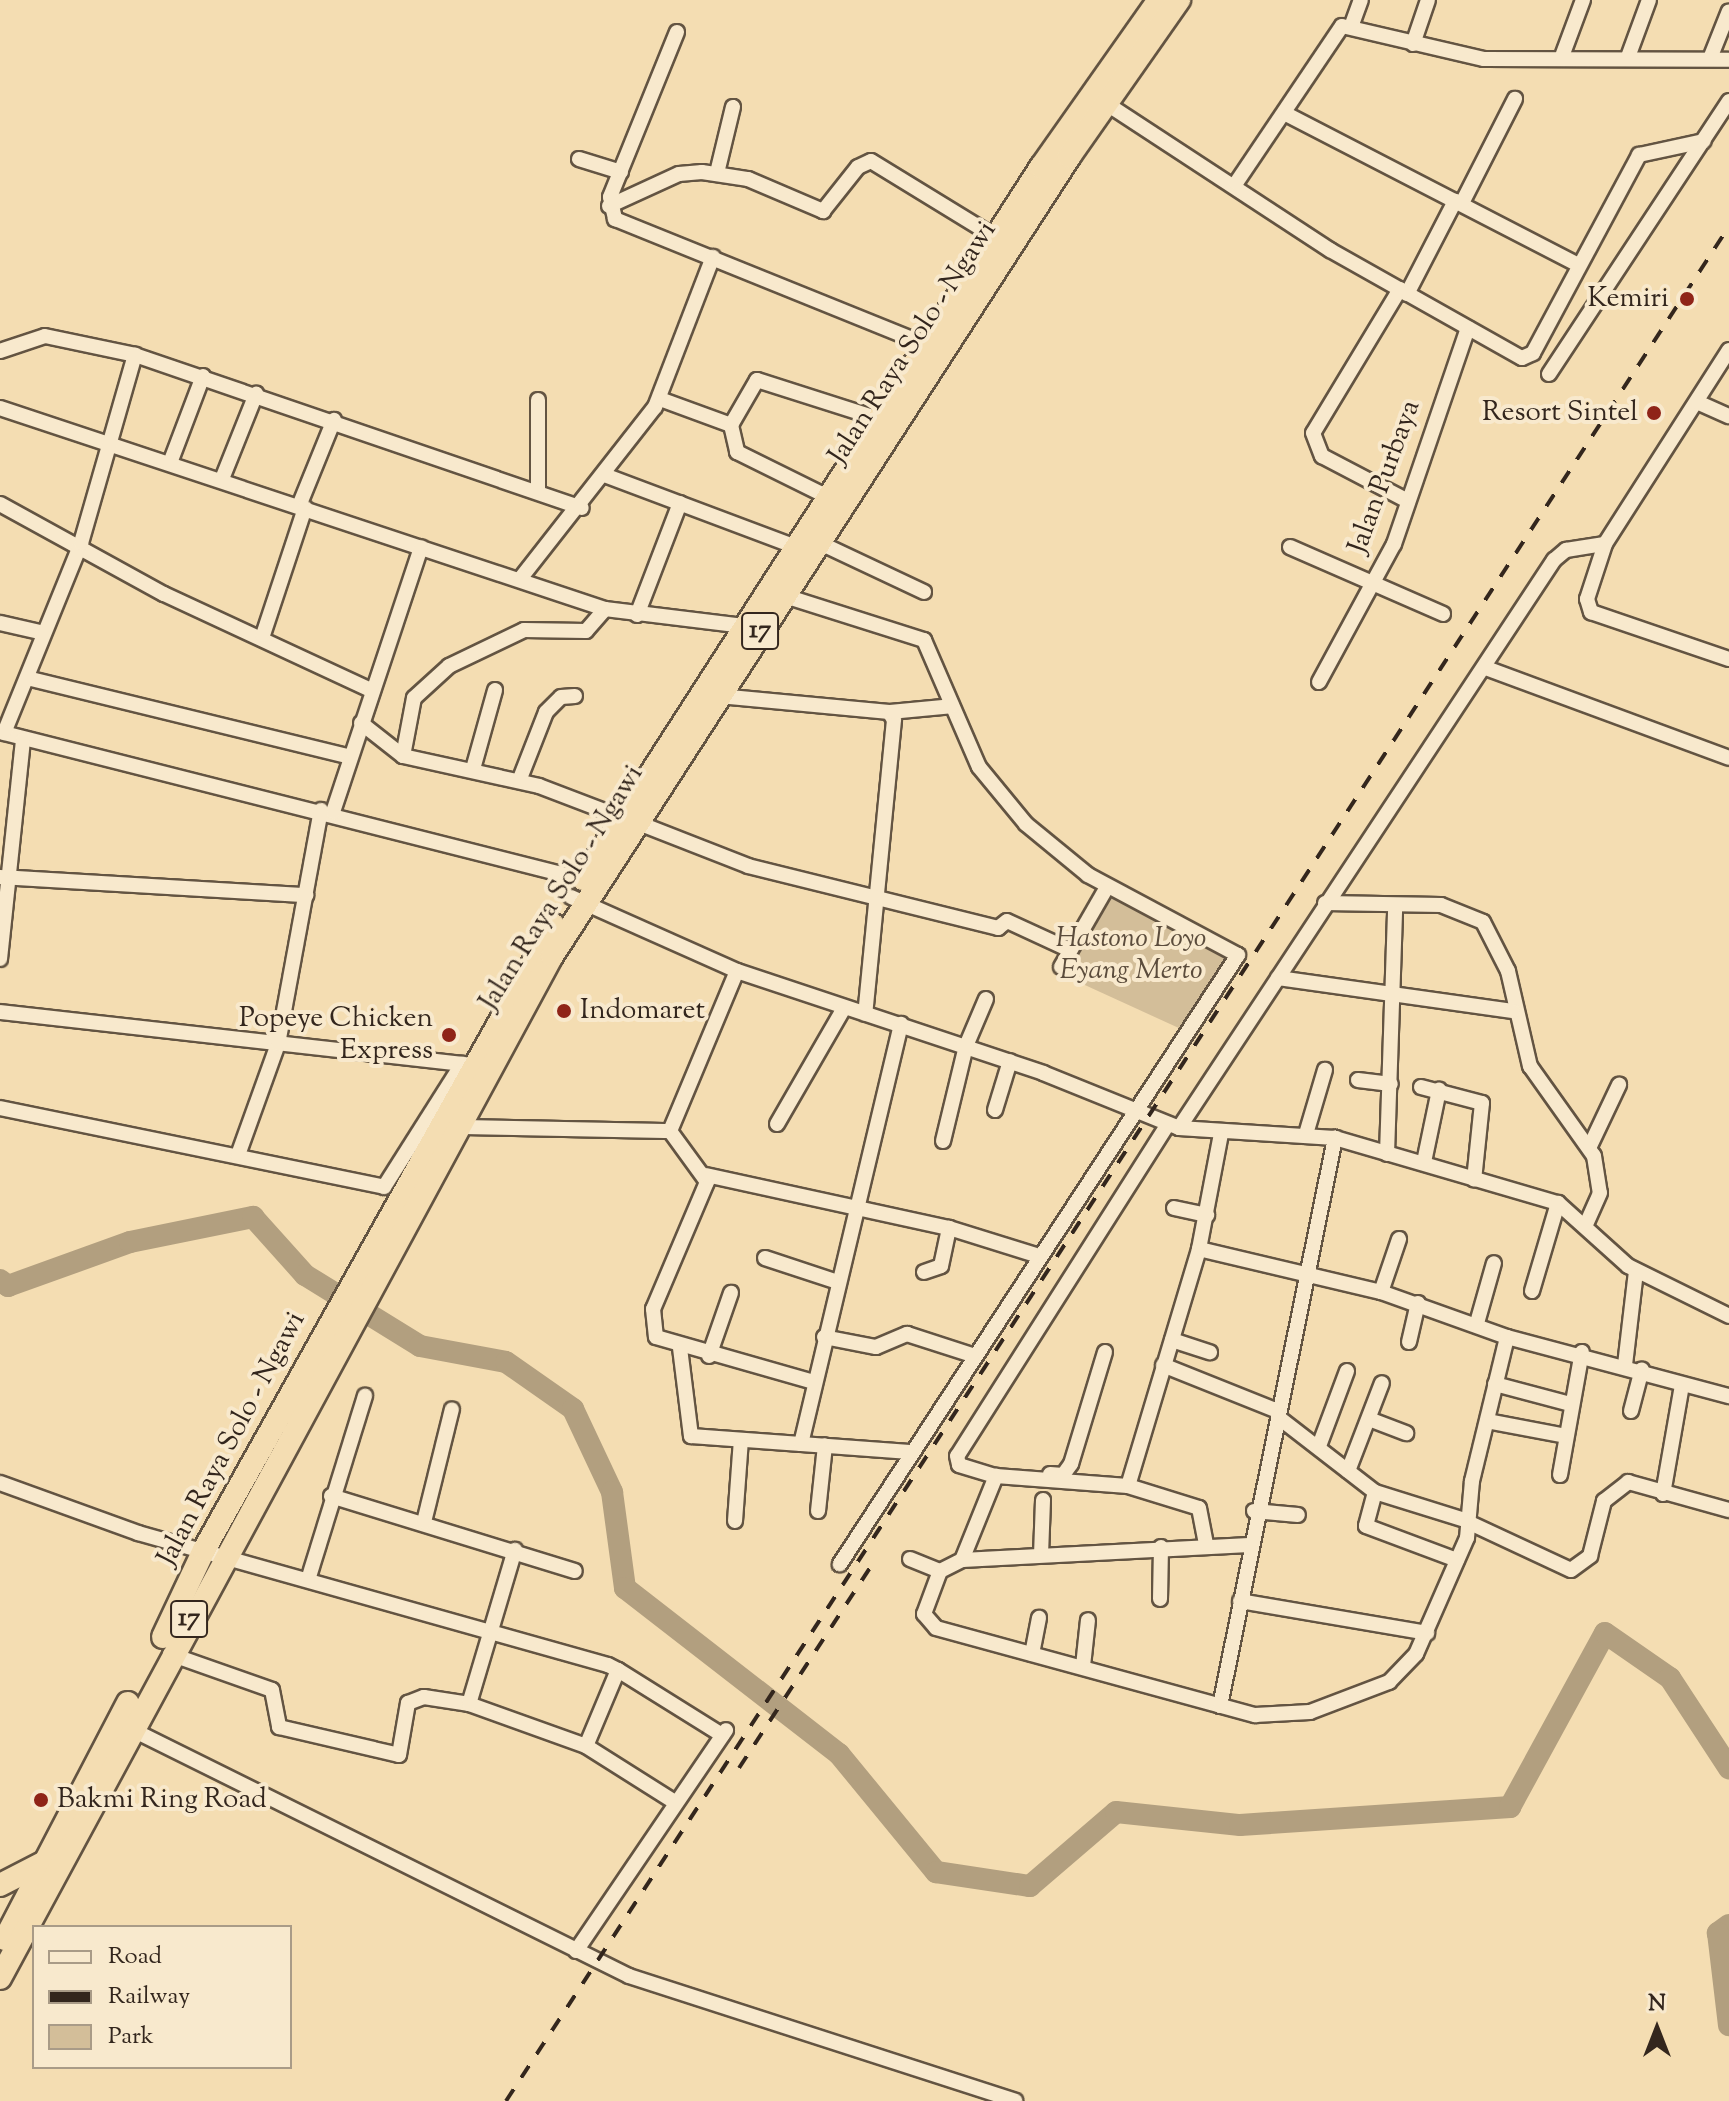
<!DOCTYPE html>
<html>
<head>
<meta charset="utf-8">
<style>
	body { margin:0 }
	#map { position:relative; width:1729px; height:2101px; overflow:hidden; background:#f4ddb2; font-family:"Sorts Mill Goudy",serif }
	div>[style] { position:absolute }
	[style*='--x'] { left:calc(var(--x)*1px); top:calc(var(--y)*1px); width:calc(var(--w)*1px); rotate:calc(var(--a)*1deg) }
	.green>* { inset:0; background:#d3be99 }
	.river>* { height:22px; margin:-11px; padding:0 11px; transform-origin:11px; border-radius:11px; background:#b29f7f }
	.roads { filter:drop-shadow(2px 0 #635442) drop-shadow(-2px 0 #635442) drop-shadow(0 2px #635442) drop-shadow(0 -2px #635442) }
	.minor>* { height:14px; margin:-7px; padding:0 7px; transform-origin:7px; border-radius:7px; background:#f8e9cd }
	.highway>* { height:22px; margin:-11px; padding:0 11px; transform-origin:11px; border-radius:11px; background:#f4ddb2 }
	.rail>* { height:4px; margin-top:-2px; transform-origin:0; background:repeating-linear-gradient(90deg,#33261d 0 14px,transparent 0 28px) }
	.dots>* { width:22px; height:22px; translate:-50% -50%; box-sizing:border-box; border:4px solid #f8e9cd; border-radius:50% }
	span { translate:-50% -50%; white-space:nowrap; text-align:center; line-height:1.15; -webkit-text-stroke:8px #f8e9cd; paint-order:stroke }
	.shield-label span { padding:2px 6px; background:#f8e9cd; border:2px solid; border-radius:6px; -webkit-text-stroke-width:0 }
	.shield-label { font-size:26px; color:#33261d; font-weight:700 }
	.poi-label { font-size:28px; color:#33261d }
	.right { translate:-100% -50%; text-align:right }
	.left { translate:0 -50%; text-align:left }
	.street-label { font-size:28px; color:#33261d }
	.park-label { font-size:28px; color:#5b4c3c; font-style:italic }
	.legend { position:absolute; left:32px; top:1925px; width:260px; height:144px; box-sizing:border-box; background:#f8e9cd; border:2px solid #a99b87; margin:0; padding:10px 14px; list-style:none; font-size:24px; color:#33261d }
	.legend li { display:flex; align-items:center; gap:16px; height:40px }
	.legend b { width:40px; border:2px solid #a99b87 }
	.north { position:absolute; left:1617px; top:1989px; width:80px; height:80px; -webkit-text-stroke:6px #f8e9cd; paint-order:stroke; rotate:0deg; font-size:22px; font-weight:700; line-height:32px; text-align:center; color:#33261d }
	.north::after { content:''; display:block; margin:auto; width:28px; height:36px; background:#33261d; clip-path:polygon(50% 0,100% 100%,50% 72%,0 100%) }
</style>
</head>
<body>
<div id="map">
	<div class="green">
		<i style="clip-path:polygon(1110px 892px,1228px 954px,1227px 967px,1181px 1029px,1063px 975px)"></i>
	</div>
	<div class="river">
		<i style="--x:0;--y:1280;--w:10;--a:37"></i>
		<i style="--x:8;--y:1286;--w:130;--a:-19.8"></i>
		<i style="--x:130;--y:1242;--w:126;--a:-11.5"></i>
		<i style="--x:253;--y:1217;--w:78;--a:48.1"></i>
		<i style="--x:305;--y:1275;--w:135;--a:31.7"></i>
		<i style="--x:420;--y:1346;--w:87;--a:10.5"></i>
		<i style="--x:506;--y:1362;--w:82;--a:35"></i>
		<i style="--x:573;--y:1409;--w:92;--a:64.8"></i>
		<i style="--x:612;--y:1492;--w:97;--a:82.3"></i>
		<i style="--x:625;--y:1588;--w:271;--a:37.8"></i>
		<i style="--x:839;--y:1754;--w:153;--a:50.6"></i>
		<i style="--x:936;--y:1872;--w:95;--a:8.5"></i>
		<i style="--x:1030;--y:1886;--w:113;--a:-40.7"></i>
		<i style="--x:1116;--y:1812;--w:125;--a:6"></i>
		<i style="--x:1240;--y:1825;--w:271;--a:-3.8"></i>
		<i style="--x:1510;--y:1807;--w:198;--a:-61.4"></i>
		<i style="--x:1605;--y:1633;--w:79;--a:34.7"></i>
		<i style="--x:1670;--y:1678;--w:108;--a:56.8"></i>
		<i style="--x:1729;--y:1925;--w:14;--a:144"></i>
		<i style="--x:1718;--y:1933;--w:93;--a:83.2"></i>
	</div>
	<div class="roads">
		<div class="minor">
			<i style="--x:1351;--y:27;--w:29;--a:-70"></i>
			<i style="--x:677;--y:32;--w:178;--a:112.1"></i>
			<i style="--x:610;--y:197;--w:23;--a:77"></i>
			<i style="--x:615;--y:219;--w:336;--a:22"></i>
			<i style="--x:1413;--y:44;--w:46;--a:-71.2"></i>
			<i style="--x:1711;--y:56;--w:48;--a:-68.2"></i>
			<i style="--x:1628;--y:57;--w:61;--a:-69.8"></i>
			<i style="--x:1561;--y:59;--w:63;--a:-69.6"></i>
			<i style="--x:1107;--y:104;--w:267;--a:33.2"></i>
			<i style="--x:1330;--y:250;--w:220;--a:29.4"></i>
			<i style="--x:1522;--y:358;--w:12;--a:-24"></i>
			<i style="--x:1533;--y:353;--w:225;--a:-61.8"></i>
			<i style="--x:1639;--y:155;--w:66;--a:-12.2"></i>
			<i style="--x:1286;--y:114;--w:330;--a:27.3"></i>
			<i style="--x:579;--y:159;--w:44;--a:17.2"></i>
			<i style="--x:717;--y:173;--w:68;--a:-76.4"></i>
			<i style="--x:1236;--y:183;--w:189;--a:-56"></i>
			<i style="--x:1342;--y:26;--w:146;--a:13.1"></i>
			<i style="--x:1484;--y:59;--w:245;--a:0.2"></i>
			<i style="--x:1462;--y:203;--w:117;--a:-63"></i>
			<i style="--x:609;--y:206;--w:77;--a:-24.6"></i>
			<i style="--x:679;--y:174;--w:23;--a:-5"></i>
			<i style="--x:702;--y:172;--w:47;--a:8.7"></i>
			<i style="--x:748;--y:179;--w:82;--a:23.1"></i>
			<i style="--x:823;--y:211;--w:56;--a:-51.5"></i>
			<i style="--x:858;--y:167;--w:14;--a:-25"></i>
			<i style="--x:871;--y:161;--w:145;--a:31.5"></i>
			<i style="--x:1400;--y:289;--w:168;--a:121.1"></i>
			<i style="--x:1313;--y:433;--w:25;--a:69"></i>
			<i style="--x:1322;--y:456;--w:97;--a:27.6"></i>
			<i style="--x:1407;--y:294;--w:105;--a:-62.7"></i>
			<i style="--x:1729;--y:350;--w:230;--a:122.6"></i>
			<i style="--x:1605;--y:544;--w:58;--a:108.1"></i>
			<i style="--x:1587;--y:599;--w:14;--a:73"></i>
			<i style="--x:1591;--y:612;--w:146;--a:18.8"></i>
			<i style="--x:0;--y:351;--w:47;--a:-18.4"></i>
			<i style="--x:45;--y:336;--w:92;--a:11.9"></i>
			<i style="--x:135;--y:355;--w:472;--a:18.9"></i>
			<i style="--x:1549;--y:374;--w:327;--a:-56.6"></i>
			<i style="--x:660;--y:399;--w:76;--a:20.1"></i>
			<i style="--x:731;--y:425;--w:52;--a:-60"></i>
			<i style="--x:757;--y:380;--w:128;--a:17.7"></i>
			<i style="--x:538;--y:400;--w:89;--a:90"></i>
			<i style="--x:1697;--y:402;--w:35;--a:24"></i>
			<i style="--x:0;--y:408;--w:638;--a:18.38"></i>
			<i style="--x:605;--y:609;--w:140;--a:7"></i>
			<i style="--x:731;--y:425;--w:28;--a:77"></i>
			<i style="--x:737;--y:452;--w:102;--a:26.3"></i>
			<i style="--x:170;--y:463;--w:93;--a:-69.2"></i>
			<i style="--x:607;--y:476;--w:202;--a:20.6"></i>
			<i style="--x:222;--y:479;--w:92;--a:-68.2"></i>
			<i style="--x:0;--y:504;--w:187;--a:28.8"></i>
			<i style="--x:164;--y:594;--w:230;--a:24.9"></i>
			<i style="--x:299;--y:506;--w:93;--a:-67.9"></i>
			<i style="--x:820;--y:543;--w:115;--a:25.2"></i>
			<i style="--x:1290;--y:547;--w:167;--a:23.6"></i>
			<i style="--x:520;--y:579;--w:219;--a:-51.9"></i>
			<i style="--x:655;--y:407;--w:161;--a:-68.9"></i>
			<i style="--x:785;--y:596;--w:146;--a:17.6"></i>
			<i style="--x:924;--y:640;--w:138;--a:66.6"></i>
			<i style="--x:979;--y:767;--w:74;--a:50.5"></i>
			<i style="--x:1026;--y:824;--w:80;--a:39.4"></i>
			<i style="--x:1088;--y:875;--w:170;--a:28.1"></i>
			<i style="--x:1238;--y:955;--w:728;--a:123.17"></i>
			<i style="--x:637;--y:615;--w:120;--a:-69"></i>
			<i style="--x:0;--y:623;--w:41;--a:12.7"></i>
			<i style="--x:263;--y:635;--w:134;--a:-71.7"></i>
			<i style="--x:1486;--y:668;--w:259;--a:20.3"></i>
			<i style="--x:27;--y:678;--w:333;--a:13.7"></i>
			<i style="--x:1319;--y:682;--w:157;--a:-61.5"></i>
			<i style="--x:1394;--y:544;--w:228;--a:-71.1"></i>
			<i style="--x:719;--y:696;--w:171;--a:5.4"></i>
			<i style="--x:889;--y:712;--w:9;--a:58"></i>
			<i style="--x:894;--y:720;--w:295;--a:95.6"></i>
			<i style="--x:889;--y:712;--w:63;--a:-5.4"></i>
			<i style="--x:361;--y:723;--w:53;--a:38.2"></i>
			<i style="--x:403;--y:756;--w:139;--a:12.4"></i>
			<i style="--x:539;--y:786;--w:87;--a:20.9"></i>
			<i style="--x:0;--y:732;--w:608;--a:14.2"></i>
			<i style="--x:4;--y:733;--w:205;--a:-67.9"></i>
			<i style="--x:81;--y:543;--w:196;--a:-74"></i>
			<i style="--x:403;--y:756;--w:59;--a:-79.3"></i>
			<i style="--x:414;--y:698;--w:47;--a:-42.4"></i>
			<i style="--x:449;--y:666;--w:83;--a:-25.6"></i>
			<i style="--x:524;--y:630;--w:62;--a:0.9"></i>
			<i style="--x:586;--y:631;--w:29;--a:-49"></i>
			<i style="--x:473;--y:769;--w:82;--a:-74.4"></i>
			<i style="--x:519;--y:781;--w:74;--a:-68.6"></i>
			<i style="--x:546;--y:712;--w:21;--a:-45"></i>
			<i style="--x:561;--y:697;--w:14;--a:-4"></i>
			<i style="--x:333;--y:812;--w:279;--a:-71.6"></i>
			<i style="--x:636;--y:822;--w:120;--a:21.4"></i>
			<i style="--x:748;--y:866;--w:258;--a:13.9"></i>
			<i style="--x:998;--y:928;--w:11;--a:-38"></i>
			<i style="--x:1007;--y:921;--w:69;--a:24.7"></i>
			<i style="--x:0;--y:877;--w:307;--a:3.4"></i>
			<i style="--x:571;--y:897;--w:182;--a:24"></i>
			<i style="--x:737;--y:971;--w:323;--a:18.4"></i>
			<i style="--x:1043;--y:1073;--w:147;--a:22"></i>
			<i style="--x:1179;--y:1128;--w:156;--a:3.7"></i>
			<i style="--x:1335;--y:1138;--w:232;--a:16.3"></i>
			<i style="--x:1558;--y:1203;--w:94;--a:42"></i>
			<i style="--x:1628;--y:1266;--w:113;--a:26.3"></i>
			<i style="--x:1325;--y:903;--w:116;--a:1"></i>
			<i style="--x:1441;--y:905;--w:45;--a:22"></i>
			<i style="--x:1483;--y:922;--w:55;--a:63"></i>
			<i style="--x:1508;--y:971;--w:98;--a:77"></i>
			<i style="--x:1530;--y:1066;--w:110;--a:54.6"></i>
			<i style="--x:1594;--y:1156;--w:37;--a:81"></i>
			<i style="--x:1600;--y:1193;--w:32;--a:114"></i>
			<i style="--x:0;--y:959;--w:220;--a:-84"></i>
			<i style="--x:1061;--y:967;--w:92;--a:-60.1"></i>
			<i style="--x:1278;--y:978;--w:237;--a:8"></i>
			<i style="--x:0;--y:1012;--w:470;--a:6.4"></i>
			<i style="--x:1358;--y:1080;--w:33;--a:7"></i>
			<i style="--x:1421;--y:1087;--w:63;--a:14.7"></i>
			<i style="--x:1482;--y:1103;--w:77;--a:95.9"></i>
			<i style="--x:0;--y:1108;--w:392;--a:11.6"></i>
			<i style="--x:384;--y:1187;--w:146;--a:-57.6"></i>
			<i style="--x:995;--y:1110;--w:51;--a:-73"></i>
			<i style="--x:777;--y:1124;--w:134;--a:-60"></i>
			<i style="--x:1168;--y:1124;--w:393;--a:122.4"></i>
			<i style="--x:957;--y:1456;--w:9;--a:77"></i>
			<i style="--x:959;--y:1465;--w:39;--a:17"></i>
			<i style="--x:996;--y:1476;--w:132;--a:4.3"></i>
			<i style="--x:1128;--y:1486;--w:247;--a:-73.3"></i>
			<i style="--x:1199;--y:1249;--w:117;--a:-79.2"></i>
			<i style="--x:458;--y:1127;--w:212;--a:1.1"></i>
			<i style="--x:670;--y:1131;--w:63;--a:54"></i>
			<i style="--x:707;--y:1182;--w:138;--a:113"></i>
			<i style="--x:653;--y:1309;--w:28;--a:84"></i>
			<i style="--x:656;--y:1337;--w:164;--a:15.9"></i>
			<i style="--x:1179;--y:1128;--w:681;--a:-56.57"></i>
			<i style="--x:1554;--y:560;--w:16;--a:-40"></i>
			<i style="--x:1566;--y:550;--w:39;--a:-9"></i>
			<i style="--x:670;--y:1131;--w:173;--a:-67.3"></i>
			<i style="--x:1306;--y:1134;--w:67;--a:-73.5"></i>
			<i style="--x:943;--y:1141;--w:98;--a:-76.4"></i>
			<i style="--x:966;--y:1046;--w:51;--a:-66.9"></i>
			<i style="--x:1590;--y:1146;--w:68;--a:-64.6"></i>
			<i style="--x:1387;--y:1154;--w:245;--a:-88.1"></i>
			<i style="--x:238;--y:1155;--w:118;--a:-70.2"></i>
			<i style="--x:278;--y:1044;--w:238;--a:-79.6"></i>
			<i style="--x:1424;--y:1162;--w:74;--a:-78.2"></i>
			<i style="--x:706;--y:1175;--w:249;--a:12.3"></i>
			<i style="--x:949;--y:1228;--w:94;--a:17.3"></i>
			<i style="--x:1174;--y:1208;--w:34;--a:12"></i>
			<i style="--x:1199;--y:1249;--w:187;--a:13.3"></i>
			<i style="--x:1381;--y:1292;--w:134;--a:19.7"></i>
			<i style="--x:1507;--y:1337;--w:230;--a:14.9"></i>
			<i style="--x:765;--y:1258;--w:77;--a:18.2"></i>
			<i style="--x:924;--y:1272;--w:18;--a:-19"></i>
			<i style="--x:941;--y:1266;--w:39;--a:-78"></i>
			<i style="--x:1532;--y:1291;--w:92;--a:-73.5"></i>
			<i style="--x:1381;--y:1292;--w:56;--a:-71.2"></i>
			<i style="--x:1477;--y:1323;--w:62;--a:-74.2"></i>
			<i style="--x:824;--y:1337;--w:53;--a:10.9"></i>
			<i style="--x:876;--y:1347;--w:34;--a:-23"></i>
			<i style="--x:907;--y:1334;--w:68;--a:17.9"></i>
			<i style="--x:1172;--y:1340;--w:40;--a:18"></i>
			<i style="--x:1409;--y:1342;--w:40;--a:-77"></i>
			<i style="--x:680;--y:1348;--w:89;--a:82.9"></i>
			<i style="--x:691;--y:1436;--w:110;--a:4.2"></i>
			<i style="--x:801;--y:1444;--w:432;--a:-76.6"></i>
			<i style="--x:709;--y:1356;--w:67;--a:-70.8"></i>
			<i style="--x:1163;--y:1365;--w:124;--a:21.8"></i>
			<i style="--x:1625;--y:1365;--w:95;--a:-83.3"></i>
			<i style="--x:1495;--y:1384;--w:78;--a:14.9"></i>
			<i style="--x:1631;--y:1411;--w:43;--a:-75.3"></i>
			<i style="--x:1278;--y:1417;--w:123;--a:37.7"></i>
			<i style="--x:1375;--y:1492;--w:97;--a:17.3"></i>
			<i style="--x:1369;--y:1419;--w:40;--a:21"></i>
			<i style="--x:1487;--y:1421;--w:80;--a:10.8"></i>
			<i style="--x:801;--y:1444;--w:109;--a:4.2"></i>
			<i style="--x:1319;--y:1446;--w:80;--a:-69.5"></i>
			<i style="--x:1348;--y:1471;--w:94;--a:-68.9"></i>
			<i style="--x:1050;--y:1474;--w:13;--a:4"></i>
			<i style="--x:1063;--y:1475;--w:14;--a:-54"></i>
			<i style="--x:1071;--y:1464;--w:117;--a:-73.1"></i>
			<i style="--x:1560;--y:1475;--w:125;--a:-79.9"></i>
			<i style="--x:0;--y:1483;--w:147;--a:19.9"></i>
			<i style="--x:138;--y:1533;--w:488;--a:15.7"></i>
			<i style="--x:608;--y:1665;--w:11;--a:27"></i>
			<i style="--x:618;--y:1670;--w:82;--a:112.8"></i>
			<i style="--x:586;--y:1746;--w:103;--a:32.3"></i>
			<i style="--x:1128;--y:1486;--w:74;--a:17.2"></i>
			<i style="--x:1199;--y:1508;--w:37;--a:79"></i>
			<i style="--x:1375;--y:1492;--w:35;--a:105"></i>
			<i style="--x:1366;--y:1526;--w:97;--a:20.5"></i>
			<i style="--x:1663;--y:1494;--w:111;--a:-80.1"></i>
			<i style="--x:331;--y:1496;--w:255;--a:17.1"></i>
			<i style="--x:818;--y:1511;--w:66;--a:-83.9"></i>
			<i style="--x:1254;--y:1511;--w:44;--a:5.2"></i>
			<i style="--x:735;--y:1521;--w:81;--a:-85.8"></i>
			<i style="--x:424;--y:1522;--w:116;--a:-76.1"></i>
			<i style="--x:1470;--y:1523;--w:111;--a:25"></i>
			<i style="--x:1571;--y:1570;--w:24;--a:-36"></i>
			<i style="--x:1590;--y:1556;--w:57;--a:-75.7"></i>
			<i style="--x:1604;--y:1501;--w:31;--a:-38"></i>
			<i style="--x:1628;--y:1482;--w:105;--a:15.5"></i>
			<i style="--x:1249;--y:1545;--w:287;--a:177"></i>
			<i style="--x:962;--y:1560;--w:25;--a:153"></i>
			<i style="--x:940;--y:1571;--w:46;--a:110.4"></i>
			<i style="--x:924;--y:1614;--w:18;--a:49"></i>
			<i style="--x:936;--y:1628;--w:331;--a:15.3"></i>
			<i style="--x:1255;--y:1715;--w:55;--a:-3.1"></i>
			<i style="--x:1310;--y:1712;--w:85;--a:-20.8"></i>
			<i style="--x:1389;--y:1682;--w:39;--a:-46"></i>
			<i style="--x:1416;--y:1654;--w:127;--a:-66.3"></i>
			<i style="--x:1467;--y:1538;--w:57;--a:-85"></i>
			<i style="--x:1472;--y:1481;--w:148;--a:-76.3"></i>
			<i style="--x:1041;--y:1555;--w:55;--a:-87.9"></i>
			<i style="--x:910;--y:1559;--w:32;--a:22"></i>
			<i style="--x:962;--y:1560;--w:91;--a:-68"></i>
			<i style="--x:308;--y:1580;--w:193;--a:-72.8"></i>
			<i style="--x:1160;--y:1599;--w:52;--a:-88.9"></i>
			<i style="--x:1240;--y:1601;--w:190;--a:9.7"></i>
			<i style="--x:170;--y:1654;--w:108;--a:19.4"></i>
			<i style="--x:272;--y:1690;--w:38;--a:79"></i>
			<i style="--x:279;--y:1727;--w:123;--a:13.1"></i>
			<i style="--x:399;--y:1755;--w:53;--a:-80.2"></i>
			<i style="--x:408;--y:1703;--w:17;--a:-21"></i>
			<i style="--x:424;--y:1697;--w:46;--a:8.8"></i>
			<i style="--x:469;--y:1704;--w:124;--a:19.7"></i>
			<i style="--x:1032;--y:1654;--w:37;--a:-79"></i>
			<i style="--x:1083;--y:1666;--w:46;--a:-83.8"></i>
			<i style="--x:618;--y:1670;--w:123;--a:32"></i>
			<i style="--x:469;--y:1704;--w:161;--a:-73.4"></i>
			<i style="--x:1220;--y:1706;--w:580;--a:-78.55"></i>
			<i style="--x:131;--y:1729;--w:556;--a:26.38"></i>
			<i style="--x:629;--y:1976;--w:406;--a:17.9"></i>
			<i style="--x:576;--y:1951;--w:267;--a:-55.8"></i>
		</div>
		<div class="highway">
			<i style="--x:583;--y:879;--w:847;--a:-57.25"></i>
			<i style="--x:1041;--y:167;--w:204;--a:-54.8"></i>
			<i style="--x:163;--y:1637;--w:96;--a:-64.8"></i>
			<i style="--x:204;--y:1550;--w:716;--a:-60.75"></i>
			<i style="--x:0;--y:1885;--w:48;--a:-27.1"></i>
			<i style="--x:5;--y:1939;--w:266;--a:-62.5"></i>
			<i style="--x:0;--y:1978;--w:1162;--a:-61.63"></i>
			<i style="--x:552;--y:956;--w:952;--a:-57.09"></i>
			<i style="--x:1069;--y:157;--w:192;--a:-55"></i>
		</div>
	</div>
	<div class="rail">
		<i style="--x:739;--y:1768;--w:249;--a:-56.8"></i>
		<i style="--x:506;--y:2101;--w:2239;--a:-56.88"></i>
	</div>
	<div class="dots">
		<i style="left:1687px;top:299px;background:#8f2418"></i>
		<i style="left:1654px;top:413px;background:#8f2418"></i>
		<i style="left:564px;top:1011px;background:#8f2418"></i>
		<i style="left:449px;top:1035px;background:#8f2418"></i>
		<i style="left:41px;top:1800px;background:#8f2418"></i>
	</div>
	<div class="shield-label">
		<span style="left:760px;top:631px">17</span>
		<span style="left:189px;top:1619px">17</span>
	</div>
	<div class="poi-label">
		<span class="right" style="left:1669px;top:299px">Kemiri</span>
		<span class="right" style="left:1638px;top:413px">Resort Sintel</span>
		<span class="left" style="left:580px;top:1011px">Indomaret</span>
		<span class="right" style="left:433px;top:1035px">Popeye Chicken<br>Express</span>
		<span class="left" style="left:57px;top:1800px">Bakmi Ring Road</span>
	</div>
	<div class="street-label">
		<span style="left:913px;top:343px;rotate:-57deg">Jalan Raya Solo - Ngawi</span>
		<span style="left:1385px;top:477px;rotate:-70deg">Jalan Purbaya</span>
		<span style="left:562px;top:888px;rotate:-58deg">Jalan Raya Solo - Ngawi</span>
		<span style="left:232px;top:1439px;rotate:-62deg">Jalan Raya Solo - Ngawi</span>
	</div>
	<div class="park-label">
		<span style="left:1131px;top:955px">Hastono Loyo<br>Eyang Merto</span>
	</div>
	<ul class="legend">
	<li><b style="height:10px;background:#f8e9cd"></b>Road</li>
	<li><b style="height:10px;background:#33261d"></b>Railway</li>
	<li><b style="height:22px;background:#d3be99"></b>Park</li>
	</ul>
	<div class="north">N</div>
</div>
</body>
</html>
